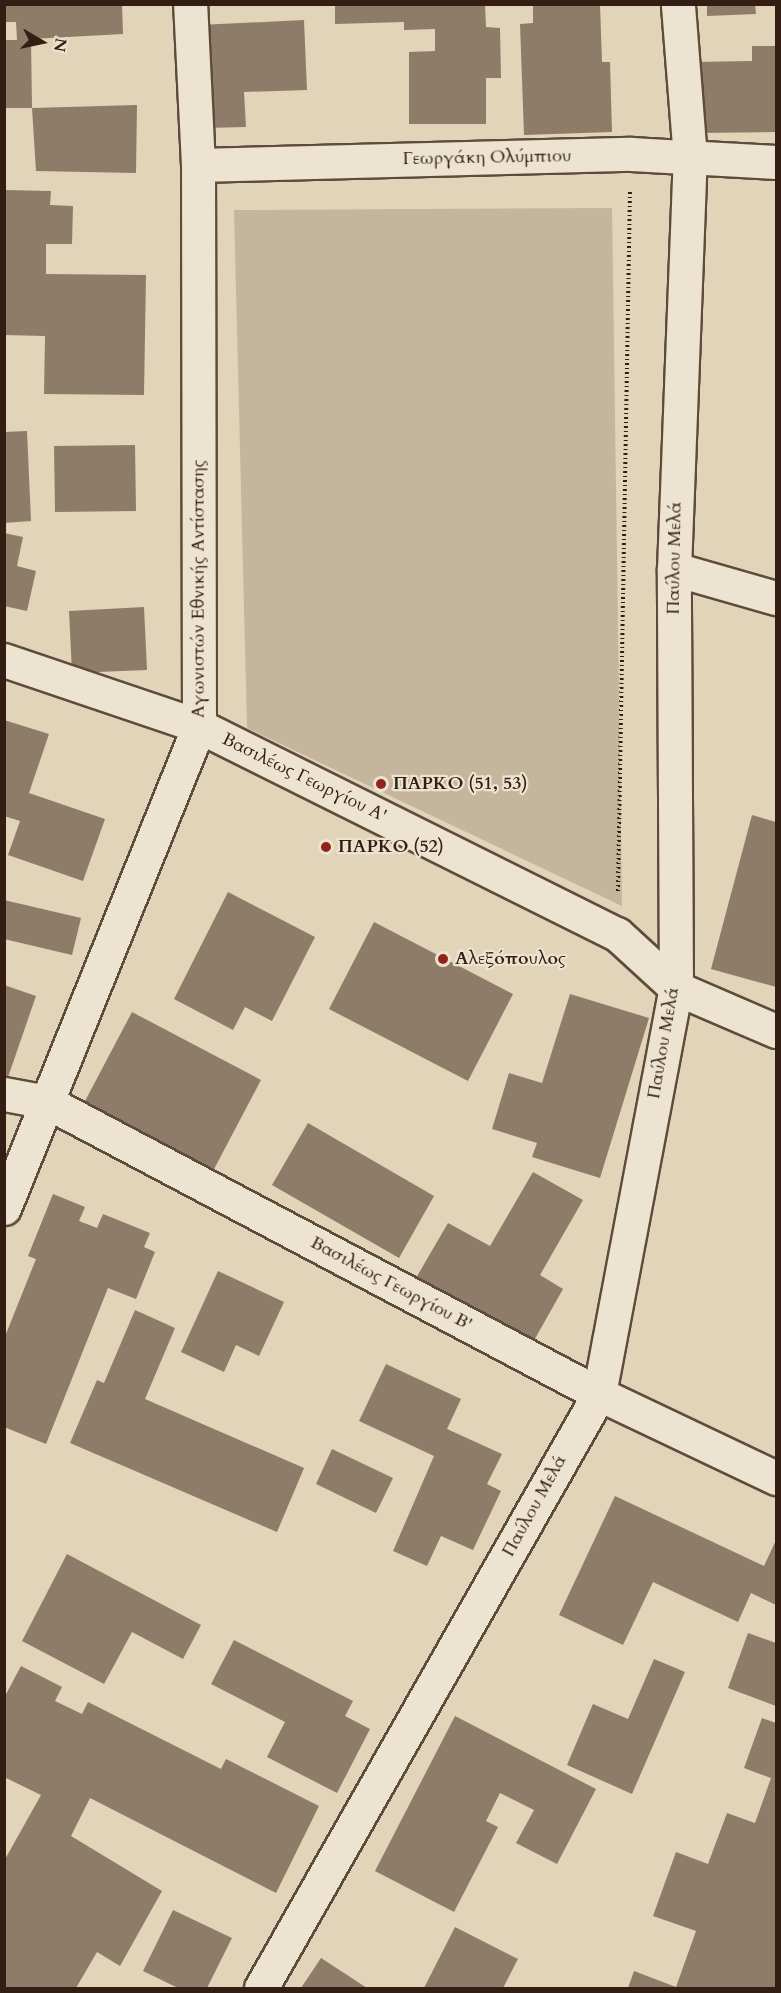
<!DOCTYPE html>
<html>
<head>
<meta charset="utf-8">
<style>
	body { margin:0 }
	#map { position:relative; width:781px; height:1993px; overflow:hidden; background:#e1d4b8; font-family:Cardo,serif }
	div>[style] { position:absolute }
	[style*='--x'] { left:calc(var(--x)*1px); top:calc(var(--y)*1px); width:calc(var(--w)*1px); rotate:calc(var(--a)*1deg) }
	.green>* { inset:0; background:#c4b59c }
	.building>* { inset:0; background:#8e7c68 }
	.path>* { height:4px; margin-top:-2px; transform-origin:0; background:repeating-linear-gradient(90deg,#341d12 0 1.5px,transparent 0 4.5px) }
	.roads { filter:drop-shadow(2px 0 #5f4b3c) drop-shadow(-2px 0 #5f4b3c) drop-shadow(0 2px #5f4b3c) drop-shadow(0 -2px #5f4b3c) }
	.minor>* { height:33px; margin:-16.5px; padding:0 16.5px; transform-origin:16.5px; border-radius:16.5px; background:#ece3d1 }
	.dots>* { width:16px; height:16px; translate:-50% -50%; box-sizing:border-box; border:3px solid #ece3d1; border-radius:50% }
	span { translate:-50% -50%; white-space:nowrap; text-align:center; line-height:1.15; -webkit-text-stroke:4.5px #ece3d1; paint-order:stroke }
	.street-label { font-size:18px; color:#341d12 }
	.poi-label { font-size:18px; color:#341d12; font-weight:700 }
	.left { translate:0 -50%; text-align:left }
	.frame { position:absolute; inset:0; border:6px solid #341d12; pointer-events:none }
	.north { position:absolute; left:12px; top:12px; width:60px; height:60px; -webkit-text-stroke:4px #ece3d1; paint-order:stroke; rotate:99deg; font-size:16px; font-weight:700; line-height:24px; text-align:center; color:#341d12 }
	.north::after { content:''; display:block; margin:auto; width:21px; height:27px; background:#341d12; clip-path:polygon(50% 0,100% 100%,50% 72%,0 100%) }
</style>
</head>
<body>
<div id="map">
	<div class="green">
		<i style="clip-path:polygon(612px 208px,622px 906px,247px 728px,234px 210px)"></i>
	</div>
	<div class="building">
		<i style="clip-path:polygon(4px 4px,122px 4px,123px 34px,31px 39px,32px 108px,6px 108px,4px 40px,17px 40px,16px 22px,4px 22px)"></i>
		<i style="clip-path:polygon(335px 4px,485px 4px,486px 27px,500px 28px,501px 78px,486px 78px,486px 124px,409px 124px,409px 52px,435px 51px,435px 29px,404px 30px,404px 22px,335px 24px)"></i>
		<i style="clip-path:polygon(533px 4px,600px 4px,602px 62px,610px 62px,612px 132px,524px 135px,520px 24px,533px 23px)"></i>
		<i style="clip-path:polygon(707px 4px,755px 4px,756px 14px,707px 16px)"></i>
		<i style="clip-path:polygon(304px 20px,307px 90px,244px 92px,246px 127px,203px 128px,199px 25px)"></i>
		<i style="clip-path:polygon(752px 46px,776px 46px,776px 132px,694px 133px,693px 62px,752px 61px)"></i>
		<i style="clip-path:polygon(137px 105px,136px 173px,36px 171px,32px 108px)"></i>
		<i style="clip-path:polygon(4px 190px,51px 191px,50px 205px,73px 206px,72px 244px,46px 244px,46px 274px,146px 275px,144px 395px,44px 394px,45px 336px,4px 335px)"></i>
		<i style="clip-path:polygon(27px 431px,31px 521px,4px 523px,4px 432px)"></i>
		<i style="clip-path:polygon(135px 445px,136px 511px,55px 512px,54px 446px)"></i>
		<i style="clip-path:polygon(4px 533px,23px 537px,17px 566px,36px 571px,27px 611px,4px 606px)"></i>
		<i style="clip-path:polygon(144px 607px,147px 670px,72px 673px,69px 611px)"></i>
		<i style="clip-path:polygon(4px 720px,49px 734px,29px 793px,105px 819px,83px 881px,8px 855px,20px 821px,4px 816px)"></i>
		<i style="clip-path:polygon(752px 815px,776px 822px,776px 987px,711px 969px)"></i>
		<i style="clip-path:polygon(228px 892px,315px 937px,272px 1021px,245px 1007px,233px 1030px,174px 999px)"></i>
		<i style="clip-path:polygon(4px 900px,81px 918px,72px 955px,4px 939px)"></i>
		<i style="clip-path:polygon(374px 922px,513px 994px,468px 1081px,329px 1009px)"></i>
		<i style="clip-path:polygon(4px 985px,36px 996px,7px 1080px,4px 1079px)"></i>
		<i style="clip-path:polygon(570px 994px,649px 1018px,600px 1178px,532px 1157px,537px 1143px,492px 1129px,509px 1073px,542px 1083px)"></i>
		<i style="clip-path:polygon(132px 1012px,261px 1080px,213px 1171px,84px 1103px)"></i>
		<i style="clip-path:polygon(308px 1123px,434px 1196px,399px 1258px,272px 1185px)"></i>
		<i style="clip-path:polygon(533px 1172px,583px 1200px,540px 1275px,563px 1289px,532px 1344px,416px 1278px,448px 1223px,490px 1246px)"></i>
		<i style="clip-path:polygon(53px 1194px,85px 1207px,79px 1221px,97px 1228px,103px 1214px,150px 1233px,144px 1247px,155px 1252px,136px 1299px,108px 1288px,46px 1444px,4px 1427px,4px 1339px,36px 1259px,28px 1256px)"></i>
		<i style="clip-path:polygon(218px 1271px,284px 1302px,259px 1356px,236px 1345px,224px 1372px,181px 1352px)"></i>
		<i style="clip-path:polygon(135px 1310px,175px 1328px,145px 1399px,304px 1468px,277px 1532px,70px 1443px,97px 1380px,104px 1383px)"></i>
		<i style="clip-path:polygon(386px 1364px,461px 1399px,447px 1429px,502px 1454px,487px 1484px,501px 1491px,473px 1550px,441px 1536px,427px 1566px,393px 1551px,434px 1456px,359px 1421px)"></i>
		<i style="clip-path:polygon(332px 1449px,393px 1478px,376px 1513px,316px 1484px)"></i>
		<i style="clip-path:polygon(615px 1496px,764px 1566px,776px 1540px,776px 1605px,751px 1593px,738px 1622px,653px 1582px,623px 1645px,559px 1615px)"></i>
		<i style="clip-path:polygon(67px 1554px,201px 1625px,183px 1659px,132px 1632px,104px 1684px,22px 1641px)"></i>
		<i style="clip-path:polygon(748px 1633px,776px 1643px,776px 1706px,728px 1688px)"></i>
		<i style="clip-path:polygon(234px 1640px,353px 1701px,345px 1716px,370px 1729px,337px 1793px,267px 1757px,285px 1722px,211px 1684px)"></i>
		<i style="clip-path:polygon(654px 1659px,685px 1672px,632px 1794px,567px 1765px,593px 1704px,628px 1719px)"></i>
		<i style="clip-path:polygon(21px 1666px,62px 1687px,55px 1701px,82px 1714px,88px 1702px,221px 1769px,226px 1759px,319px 1806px,276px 1893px,90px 1798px,71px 1836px,162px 1891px,120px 1966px,97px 1952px,76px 1988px,9px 1988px,4px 1986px,4px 1861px,41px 1795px,4px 1777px,4px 1698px)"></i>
		<i style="clip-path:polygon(455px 1716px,596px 1789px,557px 1864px,516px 1843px,534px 1810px,500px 1793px,486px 1821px,498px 1827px,454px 1912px,375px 1871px)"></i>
		<i style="clip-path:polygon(762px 1718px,776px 1723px,776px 1988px,628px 1988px,634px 1971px,676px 1987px,696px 1931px,653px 1916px,676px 1852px,708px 1864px,727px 1813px,755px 1823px,771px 1778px,744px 1768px)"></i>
		<i style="clip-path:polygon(173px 1910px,232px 1938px,207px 1988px,178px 1988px,143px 1971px)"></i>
		<i style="clip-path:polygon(455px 1927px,518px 1959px,503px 1988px,424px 1988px)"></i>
		<i style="clip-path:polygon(321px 1958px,367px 1988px,301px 1988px)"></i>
	</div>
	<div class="path">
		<i style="--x:618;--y:891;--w:700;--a:-89.02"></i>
	</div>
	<div class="roads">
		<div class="minor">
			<i style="--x:198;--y:165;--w:433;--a:-1.5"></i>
			<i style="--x:631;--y:154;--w:145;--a:3.2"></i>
			<i style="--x:674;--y:569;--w:106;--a:15.9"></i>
			<i style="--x:4;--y:660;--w:206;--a:18.7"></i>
			<i style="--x:199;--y:726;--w:467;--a:26.5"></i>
			<i style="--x:617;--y:934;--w:80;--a:42.5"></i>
			<i style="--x:676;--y:988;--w:109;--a:23.3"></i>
			<i style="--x:4;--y:1094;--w:44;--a:10.5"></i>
			<i style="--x:47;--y:1102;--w:624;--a:27.88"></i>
			<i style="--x:599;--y:1394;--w:196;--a:25.4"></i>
			<i style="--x:4;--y:1208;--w:520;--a:-67.97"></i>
			<i style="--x:199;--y:726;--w:561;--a:-90.1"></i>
			<i style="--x:198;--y:165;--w:161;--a:-92.8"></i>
			<i style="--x:261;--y:1988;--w:683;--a:-60.36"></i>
			<i style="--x:599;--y:1394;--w:413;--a:-79.3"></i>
			<i style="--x:676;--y:988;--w:419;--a:-90.3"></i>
			<i style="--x:674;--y:569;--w:411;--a:-87.8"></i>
			<i style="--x:690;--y:158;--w:154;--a:-94.5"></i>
		</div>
	</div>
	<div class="dots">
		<i style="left:381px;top:784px;background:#8f2418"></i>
		<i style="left:326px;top:847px;background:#8f2418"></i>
		<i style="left:443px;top:959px;background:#8f2418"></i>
	</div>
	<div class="street-label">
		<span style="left:487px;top:158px;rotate:-1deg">Γεωργάκη Ολύμπιου</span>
		<span style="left:675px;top:558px;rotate:-89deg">Παύλου Μελά</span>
		<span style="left:199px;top:589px;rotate:-90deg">Αγωνιστών Εθνικής Αντίστασης</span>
		<span style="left:304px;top:778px;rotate:26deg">Βασιλέως Γεωργίου Α'</span>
		<span style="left:664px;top:1043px;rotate:-80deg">Παύλου Μελά</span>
		<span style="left:391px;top:1284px;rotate:28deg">Βασιλέως Γεωργίου Β'</span>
		<span style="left:535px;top:1506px;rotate:-61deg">Παύλου Μελά</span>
	</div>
	<div class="poi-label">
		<span class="left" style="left:393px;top:784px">ΠΑΡΚΟ (51, 53)</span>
		<span class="left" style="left:338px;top:847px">ΠΑΡΚΟ (52)</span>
		<span class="left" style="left:455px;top:959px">Αλεξόπουλος</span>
	</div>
	<div class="frame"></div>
	<div class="north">N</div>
</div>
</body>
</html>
